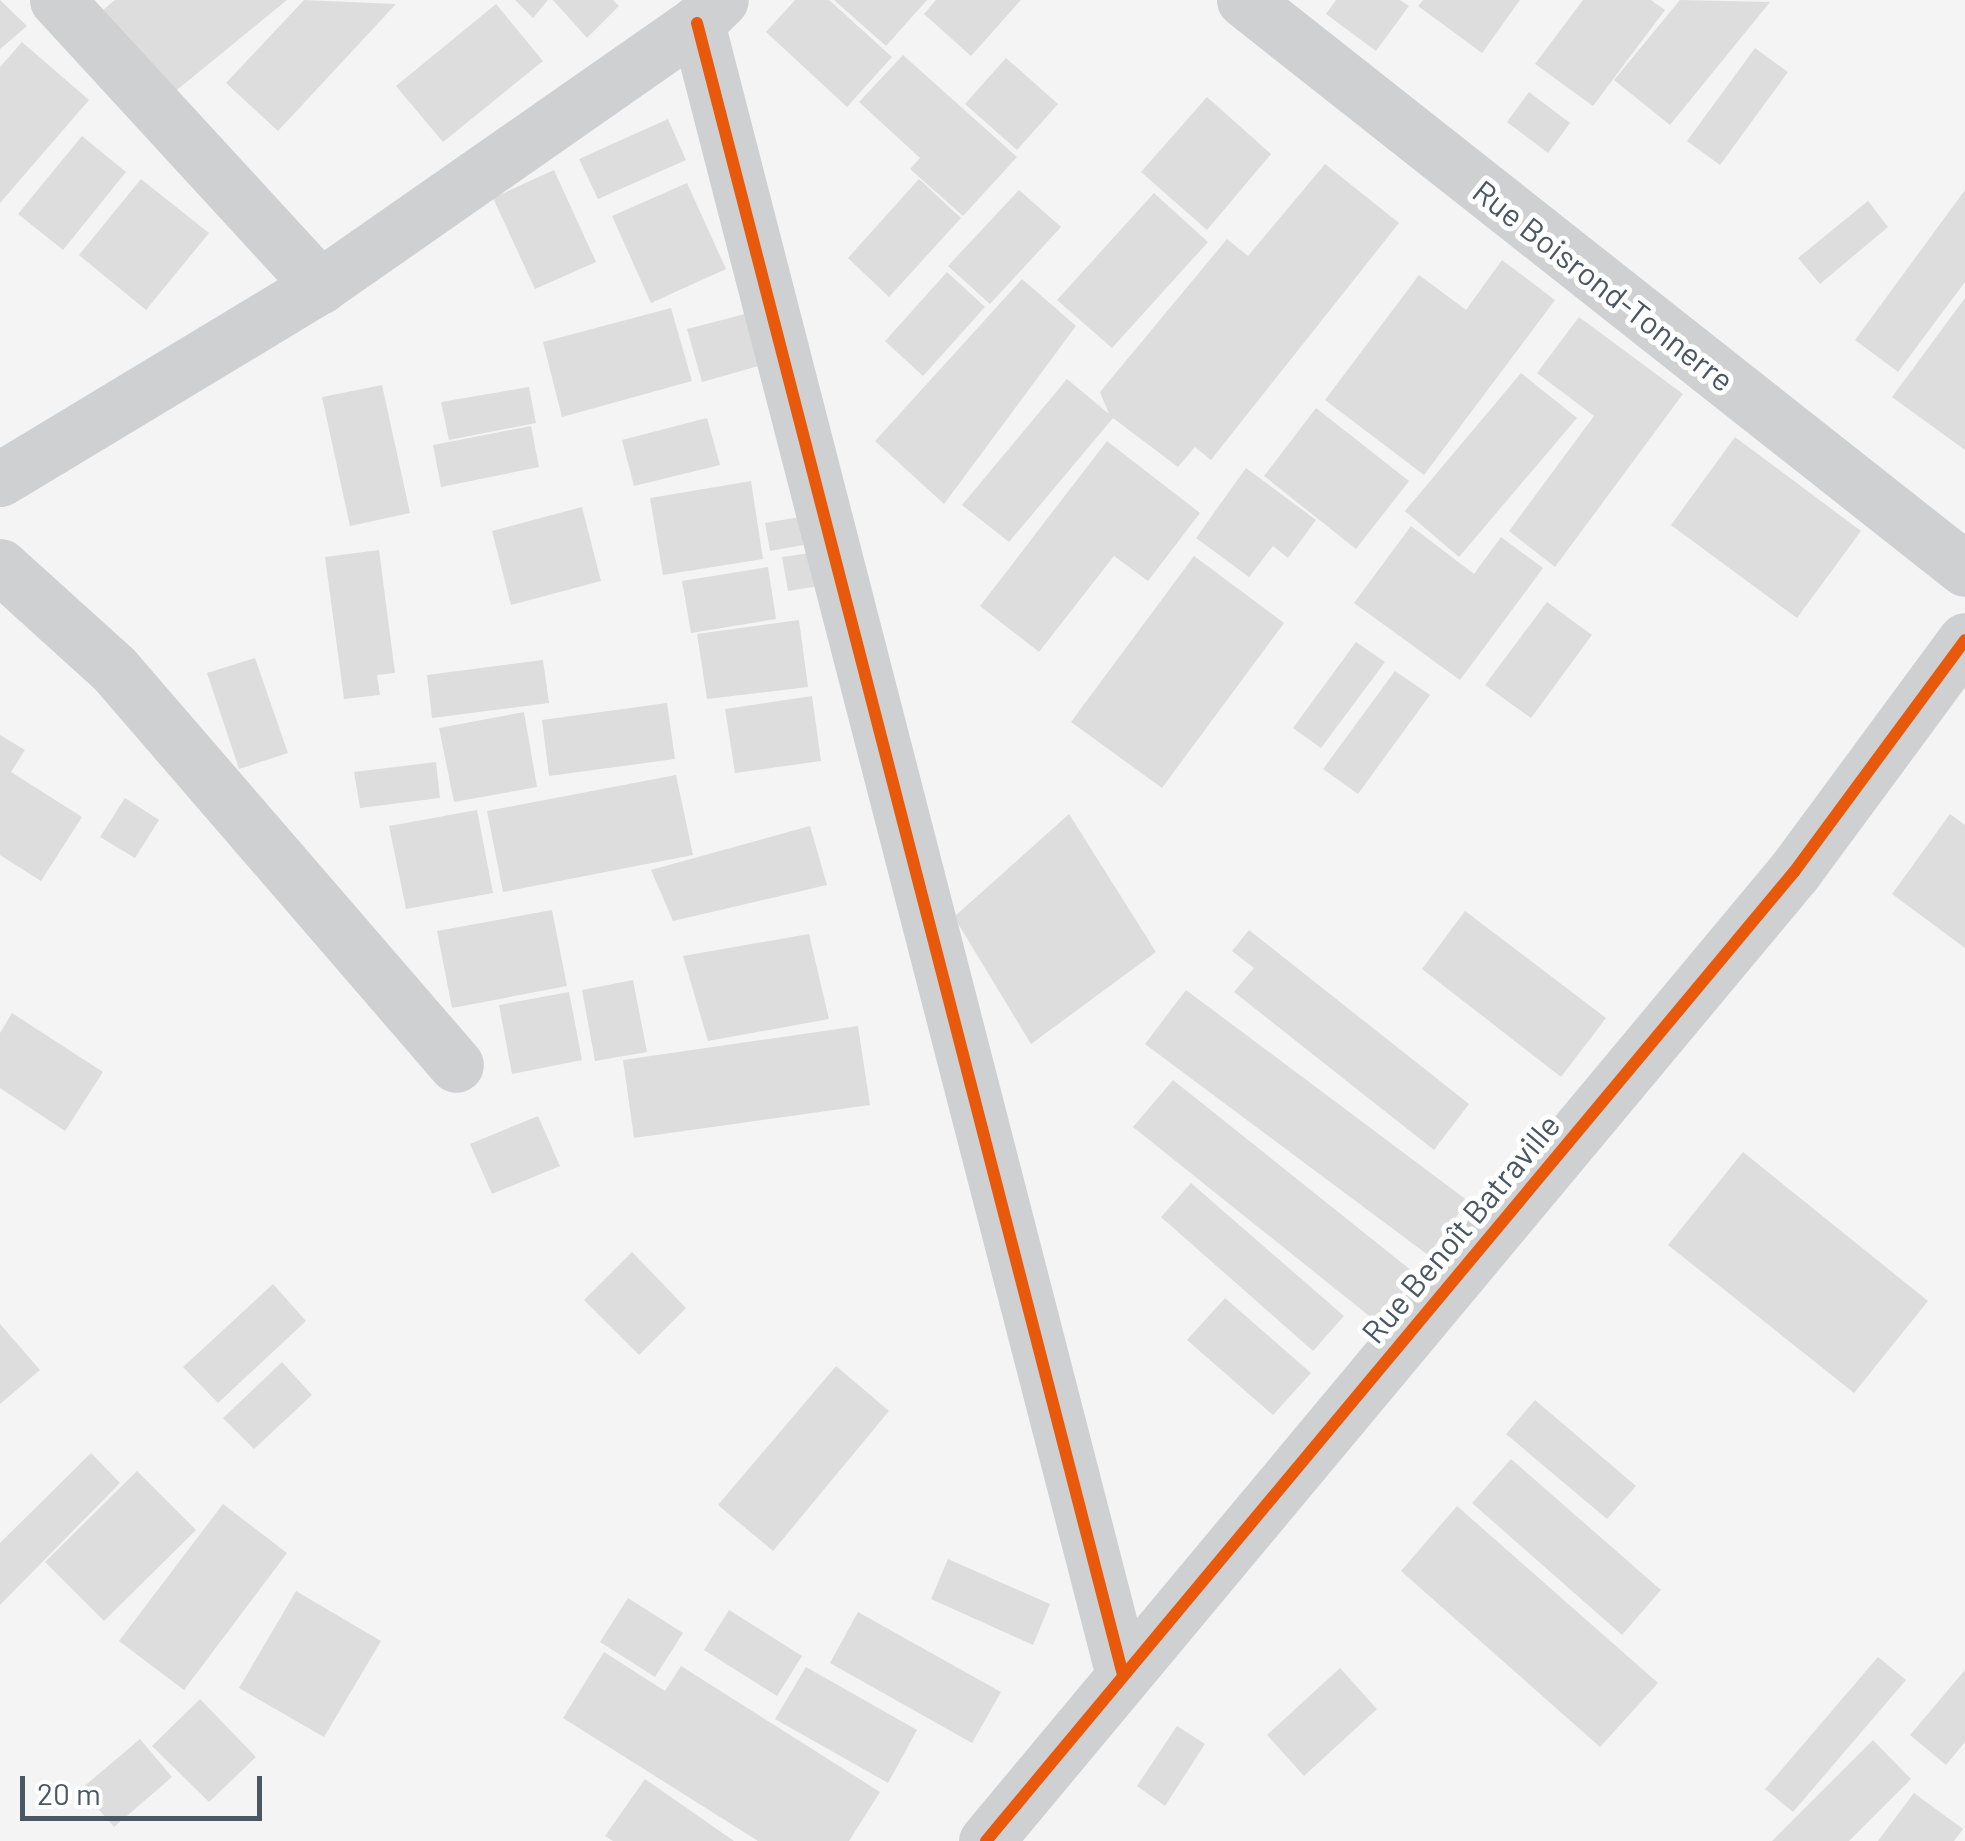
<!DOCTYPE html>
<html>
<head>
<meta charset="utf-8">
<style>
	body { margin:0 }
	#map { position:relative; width:1965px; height:1841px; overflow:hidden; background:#f4f4f4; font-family:Barlow,sans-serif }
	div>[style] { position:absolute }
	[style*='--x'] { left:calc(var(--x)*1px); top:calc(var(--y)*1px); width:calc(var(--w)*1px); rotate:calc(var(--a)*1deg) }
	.building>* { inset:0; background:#ddddde }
	.minor>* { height:55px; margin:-27.5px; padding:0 27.5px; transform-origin:27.5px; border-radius:27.5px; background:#ced0d2 }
	.cycleway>* { height:12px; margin:-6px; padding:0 6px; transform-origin:6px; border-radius:6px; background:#e8590c }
	span { translate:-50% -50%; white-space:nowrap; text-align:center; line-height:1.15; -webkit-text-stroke:10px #fff; paint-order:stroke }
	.street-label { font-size:32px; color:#4a5661 }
	.scale { position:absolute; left:20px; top:1776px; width:242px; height:45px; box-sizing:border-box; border:5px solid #4a5661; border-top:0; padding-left:12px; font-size:30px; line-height:35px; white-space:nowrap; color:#4a5661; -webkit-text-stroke:8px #fff; paint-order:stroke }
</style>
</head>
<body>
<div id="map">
	<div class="building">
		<i style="clip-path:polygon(0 0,27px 26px,0 49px)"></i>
		<i style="clip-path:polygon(115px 0,287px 0,172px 94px,102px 11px)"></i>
		<i style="clip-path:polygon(304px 0,396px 4px,278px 131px,226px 83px)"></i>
		<i style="clip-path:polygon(515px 0,548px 0,533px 18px)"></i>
		<i style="clip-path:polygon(553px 0,613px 0,619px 6px,587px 38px)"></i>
		<i style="clip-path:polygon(795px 0,829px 0,892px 57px,847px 107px,766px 32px)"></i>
		<i style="clip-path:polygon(834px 0,927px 0,886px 46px)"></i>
		<i style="clip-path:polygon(936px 0,1021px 0,971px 56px,924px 14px)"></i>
		<i style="clip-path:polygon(1336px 0,1400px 0,1409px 6px,1376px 51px,1326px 14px)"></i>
		<i style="clip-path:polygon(1423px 0,1520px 0,1482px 53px,1418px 6px)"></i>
		<i style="clip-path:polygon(1583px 0,1651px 0,1665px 10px,1593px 106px,1535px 64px)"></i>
		<i style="clip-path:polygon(1680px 0,1770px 2px,1670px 125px,1614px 80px)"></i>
		<i style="clip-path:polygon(496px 4px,543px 61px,443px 142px,396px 86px)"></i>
		<i style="clip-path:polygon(22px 42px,89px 100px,0 203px,0 67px)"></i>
		<i style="clip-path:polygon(1755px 48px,1788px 72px,1720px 165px,1687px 141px)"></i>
		<i style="clip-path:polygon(903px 55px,1017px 157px,963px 216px,910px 169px,920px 158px,859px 102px)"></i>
		<i style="clip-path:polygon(1006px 58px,1058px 104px,1017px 150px,965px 104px)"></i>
		<i style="clip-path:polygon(1529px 92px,1570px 123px,1548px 153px,1507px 122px)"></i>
		<i style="clip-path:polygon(1207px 97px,1271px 154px,1207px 230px,1141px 172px)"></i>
		<i style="clip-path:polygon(668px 119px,686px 160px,598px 199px,579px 159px)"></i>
		<i style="clip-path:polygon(82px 136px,126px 172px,63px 250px,18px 214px)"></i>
		<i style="clip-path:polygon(1325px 164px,1399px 223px,1211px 460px,1195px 447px,1178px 467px,1113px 418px,1009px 542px,962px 505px,1067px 379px,1109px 414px,1100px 392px,1227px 239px,1248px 256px)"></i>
		<i style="clip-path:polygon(554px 170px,596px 262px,535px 289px,493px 198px)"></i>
		<i style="clip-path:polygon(141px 179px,209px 233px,146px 310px,79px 255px)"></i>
		<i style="clip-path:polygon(919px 179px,961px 218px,889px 297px,848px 258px)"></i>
		<i style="clip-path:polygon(687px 183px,726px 269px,651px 303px,612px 216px)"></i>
		<i style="clip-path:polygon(1019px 190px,1061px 227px,990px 304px,948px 266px)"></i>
		<i style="clip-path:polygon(1965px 190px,1965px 282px,1898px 372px,1855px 340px)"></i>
		<i style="clip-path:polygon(1154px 193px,1208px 242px,1112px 348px,1057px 300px)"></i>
		<i style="clip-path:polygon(1868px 201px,1888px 227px,1820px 284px,1798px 258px)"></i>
		<i style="clip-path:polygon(1502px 260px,1555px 300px,1424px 475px,1325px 400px,1419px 275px,1466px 310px)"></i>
		<i style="clip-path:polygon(947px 272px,985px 307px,923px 376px,885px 341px)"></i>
		<i style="clip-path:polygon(1022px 279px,1076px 326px,944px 504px,875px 441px)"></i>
		<i style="clip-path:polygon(1965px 298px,1965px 450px,1892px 397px)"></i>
		<i style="clip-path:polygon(671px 308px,692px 381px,562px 417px,543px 342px)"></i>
		<i style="clip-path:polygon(749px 313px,762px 365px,702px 382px,687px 329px)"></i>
		<i style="clip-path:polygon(1579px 317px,1683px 394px,1555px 567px,1509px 531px,1594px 416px,1537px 373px)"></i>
		<i style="clip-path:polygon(1521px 373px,1577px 418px,1459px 557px,1405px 511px)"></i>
		<i style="clip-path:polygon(382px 385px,410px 513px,350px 526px,322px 397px)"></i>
		<i style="clip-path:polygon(529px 387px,536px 423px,449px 440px,441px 402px)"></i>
		<i style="clip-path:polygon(1316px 408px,1409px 481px,1356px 549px,1264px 476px)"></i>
		<i style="clip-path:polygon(707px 418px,720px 465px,634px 486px,622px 440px)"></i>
		<i style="clip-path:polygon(531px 426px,539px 467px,441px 487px,433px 445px)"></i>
		<i style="clip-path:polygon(1735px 437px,1861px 531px,1797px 618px,1671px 525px)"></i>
		<i style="clip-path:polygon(1107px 441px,1200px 513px,1148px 581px,1114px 556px,1039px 652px,980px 606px)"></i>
		<i style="clip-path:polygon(1246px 468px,1316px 520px,1288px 558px,1273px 546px,1249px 577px,1196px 538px)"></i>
		<i style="clip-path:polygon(751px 481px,763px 559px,663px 575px,650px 498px)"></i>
		<i style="clip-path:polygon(582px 507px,601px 581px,511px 605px,492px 531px)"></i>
		<i style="clip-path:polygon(822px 513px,826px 541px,770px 551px,765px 523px)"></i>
		<i style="clip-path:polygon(1411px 526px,1474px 574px,1501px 537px,1543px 568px,1460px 680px,1354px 603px)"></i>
		<i style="clip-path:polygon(379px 550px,395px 673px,377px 675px,380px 695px,344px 699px,325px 557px)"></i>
		<i style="clip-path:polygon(832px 550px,838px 583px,788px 591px,782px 557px)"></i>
		<i style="clip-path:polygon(1194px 556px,1284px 623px,1162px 788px,1071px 722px)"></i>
		<i style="clip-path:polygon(768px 567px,776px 619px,691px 633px,682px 581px)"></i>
		<i style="clip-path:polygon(1547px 602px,1592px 635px,1531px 718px,1485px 685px)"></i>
		<i style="clip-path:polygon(799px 620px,808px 687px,707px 699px,697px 634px)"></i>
		<i style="clip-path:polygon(1356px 642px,1385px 662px,1321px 748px,1293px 728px)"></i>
		<i style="clip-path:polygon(255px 658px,288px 753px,239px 769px,207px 673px)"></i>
		<i style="clip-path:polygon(543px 660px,549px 703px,432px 718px,427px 675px)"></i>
		<i style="clip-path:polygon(1395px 671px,1430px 695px,1358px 794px,1323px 769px)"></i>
		<i style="clip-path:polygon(812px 696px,821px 761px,735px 773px,725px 709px)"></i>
		<i style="clip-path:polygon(667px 703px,675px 759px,549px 776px,542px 720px)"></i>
		<i style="clip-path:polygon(524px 712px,537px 787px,454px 802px,439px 728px)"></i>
		<i style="clip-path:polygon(0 735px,25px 750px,11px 772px,82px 817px,41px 881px,0 855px)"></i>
		<i style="clip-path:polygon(436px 762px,440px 798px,360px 808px,354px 772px)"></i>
		<i style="clip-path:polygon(676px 775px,693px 855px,503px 892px,487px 811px)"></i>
		<i style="clip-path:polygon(125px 798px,159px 820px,135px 858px,100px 837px)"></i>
		<i style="clip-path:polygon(477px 810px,493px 893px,406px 909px,389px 826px)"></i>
		<i style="clip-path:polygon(1069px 814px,1156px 952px,1031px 1044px,954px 917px)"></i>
		<i style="clip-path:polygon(1950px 814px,1965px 825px,1965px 948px,1892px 894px)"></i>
		<i style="clip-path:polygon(810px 826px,827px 885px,673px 921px,651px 870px)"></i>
		<i style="clip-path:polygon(552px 910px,567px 986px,452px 1008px,437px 931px)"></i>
		<i style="clip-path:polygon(1465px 911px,1606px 1018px,1561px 1077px,1422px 969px)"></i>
		<i style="clip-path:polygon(1249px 930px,1469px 1104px,1434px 1150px,1234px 992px,1254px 968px,1232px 951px)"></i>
		<i style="clip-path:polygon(809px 934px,829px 1019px,708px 1041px,683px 956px)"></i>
		<i style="clip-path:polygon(633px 980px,647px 1052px,595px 1061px,582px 990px)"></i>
		<i style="clip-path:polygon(1186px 990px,1468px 1201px,1428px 1255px,1145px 1044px)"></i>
		<i style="clip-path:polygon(569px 992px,582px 1060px,512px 1074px,499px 1005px)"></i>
		<i style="clip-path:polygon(12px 1013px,103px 1072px,65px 1131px,0 1088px,0 1033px)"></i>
		<i style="clip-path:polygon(858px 1026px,870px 1105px,634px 1138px,623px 1060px)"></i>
		<i style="clip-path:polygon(1173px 1080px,1417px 1275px,1378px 1323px,1133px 1127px)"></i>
		<i style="clip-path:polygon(538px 1116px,560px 1166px,492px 1194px,470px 1144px)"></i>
		<i style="clip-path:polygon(1743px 1152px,1928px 1301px,1854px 1393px,1668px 1245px)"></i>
		<i style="clip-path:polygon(1191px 1183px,1344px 1316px,1313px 1351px,1161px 1217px)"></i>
		<i style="clip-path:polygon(632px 1252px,686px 1308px,639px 1355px,584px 1300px)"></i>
		<i style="clip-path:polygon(273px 1284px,306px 1321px,218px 1403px,183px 1367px)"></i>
		<i style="clip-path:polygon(1225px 1298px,1311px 1373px,1273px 1415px,1187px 1340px)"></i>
		<i style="clip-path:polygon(0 1324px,40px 1370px,0 1404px)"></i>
		<i style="clip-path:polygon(282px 1362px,312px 1395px,254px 1449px,223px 1418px)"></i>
		<i style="clip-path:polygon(836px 1366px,889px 1411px,773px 1551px,718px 1505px)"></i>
		<i style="clip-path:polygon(1535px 1400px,1636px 1486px,1607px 1519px,1506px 1434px)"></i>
		<i style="clip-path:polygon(91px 1453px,120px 1483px,0 1605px,0 1543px)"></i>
		<i style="clip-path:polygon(1511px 1459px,1661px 1590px,1622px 1635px,1472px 1503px)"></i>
		<i style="clip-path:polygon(137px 1471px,196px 1530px,104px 1621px,45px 1562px)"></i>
		<i style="clip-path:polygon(223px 1504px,287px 1553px,184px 1690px,119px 1641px)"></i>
		<i style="clip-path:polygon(1457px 1506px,1658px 1683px,1600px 1747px,1401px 1571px)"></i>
		<i style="clip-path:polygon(948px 1559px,1050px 1604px,1033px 1645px,931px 1599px)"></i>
		<i style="clip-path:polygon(296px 1591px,381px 1641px,324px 1737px,239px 1688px)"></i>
		<i style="clip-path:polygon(628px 1598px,683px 1633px,655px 1677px,600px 1642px)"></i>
		<i style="clip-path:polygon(729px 1610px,802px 1656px,777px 1696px,704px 1650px)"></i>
		<i style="clip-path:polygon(858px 1612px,1001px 1692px,972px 1743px,830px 1663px)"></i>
		<i style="clip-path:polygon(604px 1652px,665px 1691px,681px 1666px,880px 1792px,849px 1841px,758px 1841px,563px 1718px)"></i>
		<i style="clip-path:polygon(1878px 1657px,1906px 1680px,1793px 1812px,1765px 1789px)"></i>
		<i style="clip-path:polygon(806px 1667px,917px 1730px,888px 1783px,775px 1719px)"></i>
		<i style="clip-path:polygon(1340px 1668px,1377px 1709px,1304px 1776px,1267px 1735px)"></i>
		<i style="clip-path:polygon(1965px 1670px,1965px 1742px,1946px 1765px,1910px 1735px)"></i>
		<i style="clip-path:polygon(200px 1699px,256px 1757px,209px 1802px,152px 1746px)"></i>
		<i style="clip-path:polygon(1177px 1726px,1205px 1744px,1165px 1806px,1137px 1786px)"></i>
		<i style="clip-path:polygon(140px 1739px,172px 1777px,114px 1827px,81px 1789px)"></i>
		<i style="clip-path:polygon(1873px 1740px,1911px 1779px,1849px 1841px,1772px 1841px)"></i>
		<i style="clip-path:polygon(645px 1779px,734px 1841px,613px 1841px,605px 1836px)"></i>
		<i style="clip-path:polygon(1914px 1793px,1963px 1829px,1954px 1841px,1878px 1841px)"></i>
	</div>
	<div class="minor">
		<i style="--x:57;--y:0;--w:389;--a:47.4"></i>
		<i style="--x:1244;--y:0;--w:918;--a:38.28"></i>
		<i style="--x:697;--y:23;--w:1706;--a:75.54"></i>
		<i style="--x:0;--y:479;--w:374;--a:-31.1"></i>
		<i style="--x:320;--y:286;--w:460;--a:-34.9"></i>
		<i style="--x:697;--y:23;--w:33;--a:-44"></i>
		<i style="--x:0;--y:566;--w:154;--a:42.1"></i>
		<i style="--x:114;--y:669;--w:523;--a:49.18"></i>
		<i style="--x:986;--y:1841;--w:1262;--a:-50.18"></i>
		<i style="--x:1794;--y:872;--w:288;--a:-53.6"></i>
	</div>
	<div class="cycleway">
		<i style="--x:697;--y:23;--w:1706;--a:75.54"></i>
		<i style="--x:986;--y:1841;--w:1262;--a:-50.18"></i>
		<i style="--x:1794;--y:872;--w:288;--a:-53.6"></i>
	</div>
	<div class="street-label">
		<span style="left:1604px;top:285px;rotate:38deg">Rue Boisrond-Tonnerre</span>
		<span style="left:1460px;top:1228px;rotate:-50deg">Rue Benoît Batraville</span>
	</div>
	<div class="scale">20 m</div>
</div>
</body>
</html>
